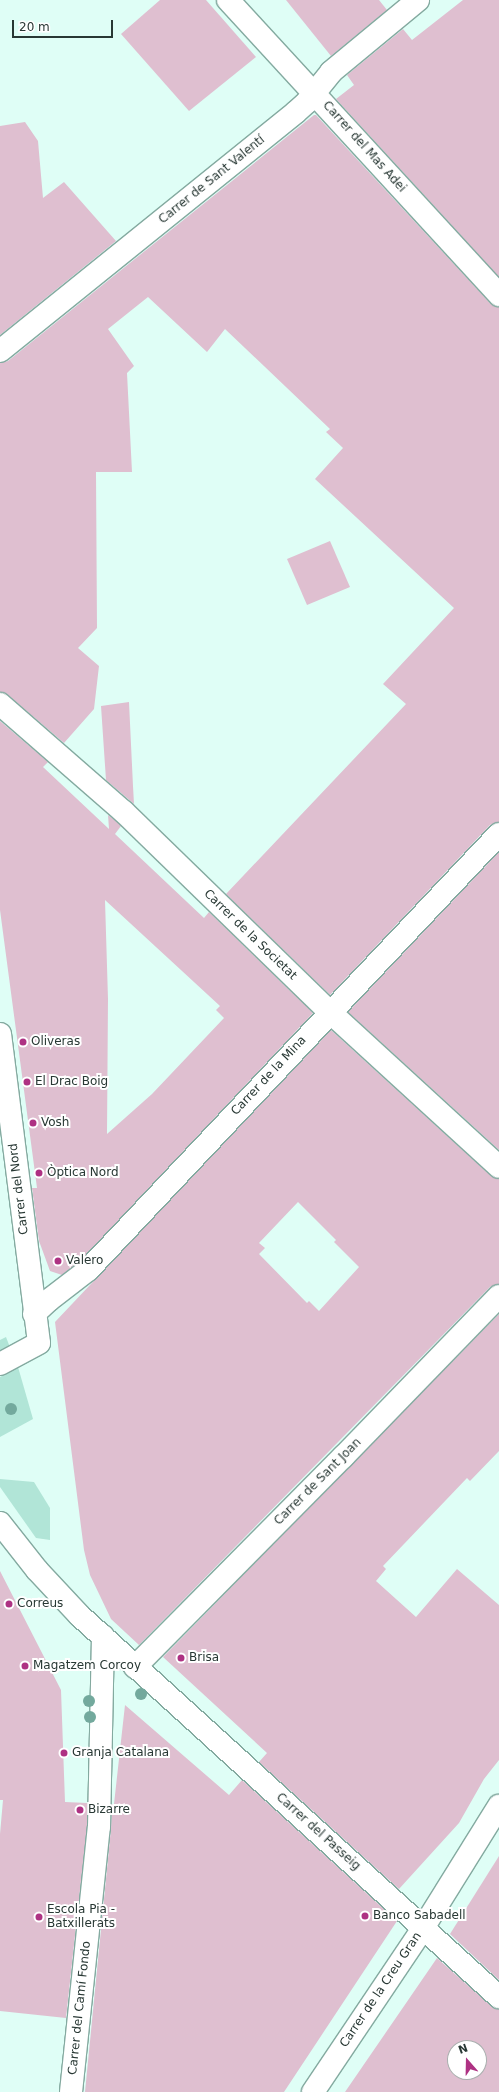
<!DOCTYPE html>
<html>
<head>
<meta charset="utf-8">
<style>
	body { margin:0 }
	#map { position:relative; width:499px; height:2092px; overflow:hidden; background:#dffef6; font-family:"DejaVu Sans",sans-serif }
	div>[style] { position:absolute }
	[style*='--x'] { left:calc(var(--x)*1px); top:calc(var(--y)*1px); width:calc(var(--w)*1px); rotate:calc(var(--a)*1deg) }
	.green>* { inset:0; background:#b1e5d7 }
	.building>* { inset:0; background:#dfbfd0 }
	.roads { filter:drop-shadow(1px 0 #84aaa0) drop-shadow(-1px 0 #84aaa0) drop-shadow(0 1px #84aaa0) drop-shadow(0 -1px #84aaa0) }
	.minor>* { height:22px; margin:-11px; padding:0 11px; transform-origin:11px; border-radius:11px; background:#fff }
	.trees>* { width:12px; height:12px; margin:-6px; border-radius:50%; background:#73a99d }
	.dots>* { width:11px; height:11px; translate:-50% -50%; box-sizing:border-box; border:2px solid #fff; border-radius:50% }
	span { translate:-50% -50%; white-space:nowrap; text-align:center; line-height:1.15; -webkit-text-stroke:4px #fff; paint-order:stroke }
	.street-label { font-size:12px; color:#283834 }
	.poi-label { font-size:12px; color:#283834 }
	.left { translate:0 -50%; text-align:left }
	.north { position:absolute; left:447px; top:2040px; width:40px; height:40px; box-sizing:border-box; background:#fff; border:1px solid #a9afae; border-radius:50%; rotate:340deg; font-size:11px; font-weight:700; line-height:16px; text-align:center; color:#283834 }
	.north::after { content:''; display:block; margin:auto; width:14px; height:18px; background:#ae3283; clip-path:polygon(50% 0,100% 100%,50% 72%,0 100%) }
	.scale { position:absolute; left:12px; top:20px; width:101px; height:18px; box-sizing:border-box; border:2px solid #283834; border-top:0; padding-left:5px; font-size:12px; line-height:14px; white-space:nowrap; color:#283834; -webkit-text-stroke:3px #fff; paint-order:stroke }
</style>
</head>
<body>
<div id="map">
	<div class="green">
		<i style="clip-path:polygon(6px 1337px,11px 1350px,0 1356px,0 1340px)"></i>
		<i style="clip-path:polygon(18px 1367px,33px 1419px,0 1437px,0 1377px)"></i>
		<i style="clip-path:polygon(0 1479px,34px 1482px,50px 1508px,50px 1540px,36px 1538px,0 1487px)"></i>
	</div>
	<div class="building">
		<i style="clip-path:polygon(160px 0,206px 0,256px 57px,189px 111px,121px 34px)"></i>
		<i style="clip-path:polygon(286px 0,379px 0,387px 10px,331px 56px)"></i>
		<i style="clip-path:polygon(463px 0,499px 0,499px 277px,336px 99px,354px 85px,347px 75px,403px 29px,412px 40px)"></i>
		<i style="clip-path:polygon(314px 115px,316px 115px,490px 303px,499px 307px,499px 822px,490px 825px,330px 995px,226px 894px,406px 704px,383px 684px,454px 608px,315px 479px,343px 448px,326px 432px,330px 429px,225px 329px,207px 352px,148px 297px,108px 329px,134px 366px,127px 373px,132px 472px,96px 472px,97px 628px,78px 648px,99px 666px,94px 709px,64px 743px,8px 695px,0 692px,0 363px,8px 361px)"></i>
		<i style="clip-path:polygon(25px 122px,38px 141px,43px 198px,64px 182px,116px 241px,0 335px,0 126px)"></i>
		<i style="clip-path:polygon(330px 541px,350px 587px,307px 605px,287px 559px)"></i>
		<i style="clip-path:polygon(129px 702px,133px 786px,134px 804px,106px 780px,101px 706px)"></i>
		<i style="clip-path:polygon(evenodd,0 721px,48px 762px,43px 767px,109px 829px,108px 815px,116px 821px,121px 826px,115px 834px,204px 918px,209px 912px,313px 1013px,80px 1261px,62px 1275px,50px 1271px,39px 1241px,32px 1188px,37px 1188px,0 910px,0 721px,105px 900px,220px 1006px,216px 1010px,224px 1018px,152px 1094px,107px 1134px,108px 999px,105px 900px)"></i>
		<i style="clip-path:polygon(499px 852px,499px 1150px,348px 1012px)"></i>
		<i style="clip-path:polygon(evenodd,331px 1030px,491px 1176px,499px 1179px,499px 1284px,490px 1287px,139px 1645px,111px 1619px,90px 1575px,84px 1550px,55px 1322px,331px 1030px,298px 1202px,336px 1240px,334px 1242px,359px 1267px,319px 1311px,309px 1301px,307px 1303px,259px 1254px,265px 1248px,259px 1243px,298px 1202px)"></i>
		<i style="clip-path:polygon(499px 1314px,499px 1451px,470px 1481px,467px 1478px,383px 1566px,386px 1569px,376px 1581px,416px 1617px,457px 1569px,499px 1605px,499px 1760px,484px 1779px,459px 1823px,399px 1889px,259px 1762px,267px 1753px,163px 1657px)"></i>
		<i style="clip-path:polygon(0 1571px,61px 1690px,65px 1802px,87px 1803px,87px 1826px,66px 2018px,0 2011px,0 1834px,3px 1800px,0 1800px)"></i>
		<i style="clip-path:polygon(125px 1705px,229px 1795px,242px 1780px,397px 1921px,284px 2092px,85px 2092px,111px 1828px,112px 1804px,114px 1804px)"></i>
		<i style="clip-path:polygon(499px 1856px,499px 1980px,450px 1934px)"></i>
		<i style="clip-path:polygon(evenodd,437px 1958px,491px 2006px,499px 2009px,499px 2092px,345px 2092px,437px 1958px,455px 2048px,479px 2048px,479px 2072px,455px 2072px,455px 2048px)"></i>
	</div>
	<div class="roads">
		<div class="minor">
			<i style="--x:228;--y:0;--w:401;--a:47.4"></i>
			<i style="--x:0;--y:351;--w:380;--a:-38.9"></i>
			<i style="--x:296;--y:112;--w:15;--a:-42"></i>
			<i style="--x:307;--y:102;--w:38;--a:-51"></i>
			<i style="--x:331;--y:72;--w:113;--a:-39.6"></i>
			<i style="--x:0;--y:704;--w:164;--a:41.1"></i>
			<i style="--x:124;--y:812;--w:287;--a:44.2"></i>
			<i style="--x:330;--y:1012;--w:229;--a:42.5"></i>
			<i style="--x:0;--y:1034;--w:311;--a:82.8"></i>
			<i style="--x:39;--y:1343;--w:44;--a:151.7"></i>
			<i style="--x:34;--y:1314;--w:21;--a:-43"></i>
			<i style="--x:49;--y:1300;--w:49;--a:-37.6"></i>
			<i style="--x:88;--y:1270;--w:599;--a:-46.69"></i>
			<i style="--x:0;--y:1523;--w:60;--a:51.8"></i>
			<i style="--x:37;--y:1570;--w:62;--a:47"></i>
			<i style="--x:79;--y:1615;--w:568;--a:42.29"></i>
			<i style="--x:135;--y:1667;--w:296;--a:-45.3"></i>
			<i style="--x:343;--y:1457;--w:224;--a:-45.9"></i>
			<i style="--x:71;--y:2092;--w:266;--a:-84"></i>
			<i style="--x:99;--y:1827;--w:191;--a:-88.8"></i>
			<i style="--x:313;--y:2092;--w:197;--a:-56.1"></i>
			<i style="--x:423;--y:1928;--w:144;--a:-58.1"></i>
		</div>
	</div>
	<div class="trees">
		<i style="left:11px;top:1409px"></i>
		<i style="left:141px;top:1694px"></i>
		<i style="left:89px;top:1701px"></i>
		<i style="left:90px;top:1717px"></i>
	</div>
	<div class="dots">
		<i style="left:23px;top:1042px;background:#ae3283"></i>
		<i style="left:27px;top:1082px;background:#ae3283"></i>
		<i style="left:33px;top:1123px;background:#ae3283"></i>
		<i style="left:39px;top:1173px;background:#ae3283"></i>
		<i style="left:58px;top:1261px;background:#ae3283"></i>
		<i style="left:9px;top:1604px;background:#ae3283"></i>
		<i style="left:181px;top:1658px;background:#ae3283"></i>
		<i style="left:25px;top:1666px;background:#ae3283"></i>
		<i style="left:64px;top:1753px;background:#ae3283"></i>
		<i style="left:80px;top:1810px;background:#ae3283"></i>
		<i style="left:365px;top:1916px;background:#ae3283"></i>
		<i style="left:39px;top:1917px;background:#ae3283"></i>
	</div>
	<div class="street-label">
		<span style="left:364px;top:147px;rotate:48deg">Carrer del Mas Adei</span>
		<span style="left:212px;top:180px;rotate:-39deg">Carrer de Sant Valentí</span>
		<span style="left:250px;top:935px;rotate:44deg">Carrer de la Societat</span>
		<span style="left:269px;top:1076px;rotate:-47deg">Carrer de la Mina</span>
		<span style="left:19px;top:1189px;rotate:-97deg">Carrer del Nord</span>
		<span style="left:318px;top:1482px;rotate:-45deg">Carrer de Sant Joan</span>
		<span style="left:318px;top:1832px;rotate:42deg">Carrer del Passeig</span>
		<span style="left:381px;top:1990px;rotate:-56deg">Carrer de la Creu Gran</span>
		<span style="left:80px;top:2008px;rotate:-84deg">Carrer del Camí Fondo</span>
	</div>
	<div class="poi-label">
		<span class="left" style="left:31px;top:1042px">Oliveras</span>
		<span class="left" style="left:35px;top:1082px">El Drac Boig</span>
		<span class="left" style="left:41px;top:1123px">Vosh</span>
		<span class="left" style="left:47px;top:1173px">Òptica Nord</span>
		<span class="left" style="left:66px;top:1261px">Valero</span>
		<span class="left" style="left:17px;top:1604px">Correus</span>
		<span class="left" style="left:189px;top:1658px">Brisa</span>
		<span class="left" style="left:33px;top:1666px">Magatzem Corcoy</span>
		<span class="left" style="left:72px;top:1753px">Granja Catalana</span>
		<span class="left" style="left:88px;top:1810px">Bizarre</span>
		<span class="left" style="left:47px;top:1917px">Escola Pia -<br>Batxillerats</span>
		<span class="left" style="left:373px;top:1916px">Banco Sabadell</span>
	</div>
	<div class="north">N</div>
	<div class="scale">20 m</div>
</div>
</body>
</html>
